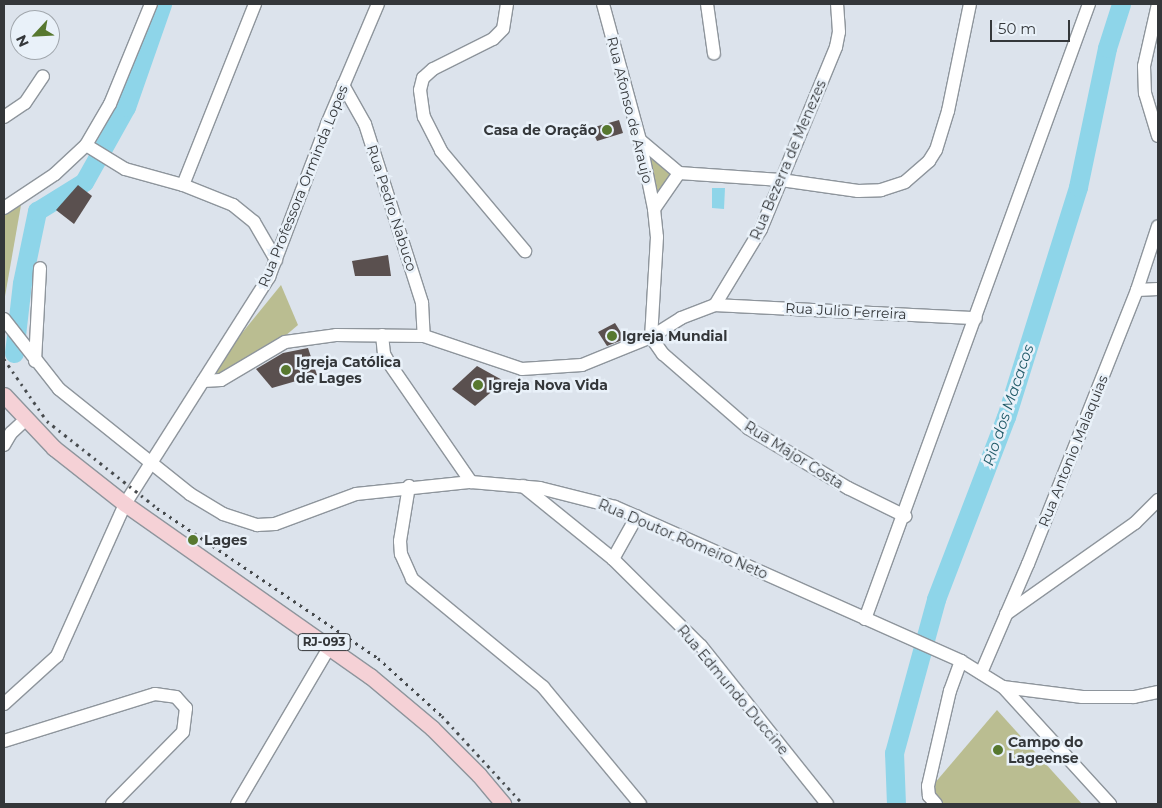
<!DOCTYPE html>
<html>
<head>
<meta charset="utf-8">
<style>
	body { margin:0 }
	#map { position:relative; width:1162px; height:808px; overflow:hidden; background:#dce3ec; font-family:Montserrat,sans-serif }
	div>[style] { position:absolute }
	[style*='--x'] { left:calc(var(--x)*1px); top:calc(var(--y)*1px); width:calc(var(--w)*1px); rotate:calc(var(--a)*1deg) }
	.green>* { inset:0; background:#babd91 }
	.water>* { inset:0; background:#8ed5e9 }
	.river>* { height:19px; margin:-9.5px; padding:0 9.5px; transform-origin:9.5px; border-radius:9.5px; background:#8ed5e9 }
	.building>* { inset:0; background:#5a504f }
	.roads { filter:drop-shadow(1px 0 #8e959c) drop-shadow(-1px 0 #8e959c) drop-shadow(0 1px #8e959c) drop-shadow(0 -1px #8e959c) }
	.minor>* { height:12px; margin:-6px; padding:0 6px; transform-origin:6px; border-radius:6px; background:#fff }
	.major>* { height:15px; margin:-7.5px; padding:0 7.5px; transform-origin:7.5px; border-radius:7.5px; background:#f5d1d6 }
	.rail>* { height:3px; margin-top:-1.5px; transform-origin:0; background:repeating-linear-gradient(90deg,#464a4d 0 2.5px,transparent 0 7.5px) }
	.dots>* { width:14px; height:14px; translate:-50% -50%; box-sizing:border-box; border:2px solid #e9f1f9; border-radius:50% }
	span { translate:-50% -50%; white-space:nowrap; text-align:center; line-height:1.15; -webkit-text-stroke:5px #e9f1f9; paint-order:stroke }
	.shield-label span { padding:1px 4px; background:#e9f1f9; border:1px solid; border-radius:4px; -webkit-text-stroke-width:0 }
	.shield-label { font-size:12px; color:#34373a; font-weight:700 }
	.street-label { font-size:14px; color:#34373a }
	.poi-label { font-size:14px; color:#34373a; font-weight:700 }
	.right { translate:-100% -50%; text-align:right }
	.left { translate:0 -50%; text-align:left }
	.water-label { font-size:15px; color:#1f5967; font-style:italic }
	.frame { position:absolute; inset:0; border:5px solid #34373a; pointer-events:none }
	.north { position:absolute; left:10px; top:10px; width:50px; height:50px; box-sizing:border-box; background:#e9f1f9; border:1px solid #a1a7ad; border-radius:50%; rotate:245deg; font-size:14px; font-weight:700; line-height:20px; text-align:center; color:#34373a }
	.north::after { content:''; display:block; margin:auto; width:18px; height:22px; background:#57782f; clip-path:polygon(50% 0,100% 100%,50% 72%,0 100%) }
	.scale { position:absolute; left:990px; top:20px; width:80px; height:22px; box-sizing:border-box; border:2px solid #34373a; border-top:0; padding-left:6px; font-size:15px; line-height:18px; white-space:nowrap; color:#34373a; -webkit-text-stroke:4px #e9f1f9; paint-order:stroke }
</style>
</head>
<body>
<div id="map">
	<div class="green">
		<i style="clip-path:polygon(642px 145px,675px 172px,658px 201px)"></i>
		<i style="clip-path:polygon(21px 205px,4px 302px,4px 215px)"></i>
		<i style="clip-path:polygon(281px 285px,298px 325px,252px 364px,203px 381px)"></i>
		<i style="clip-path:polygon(997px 710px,1082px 804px,940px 804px,928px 791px)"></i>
	</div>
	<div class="water">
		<i style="clip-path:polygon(712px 188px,725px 188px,724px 209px,712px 208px)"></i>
	</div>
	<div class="river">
		<i style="--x:14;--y:353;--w:70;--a:-83.5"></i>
		<i style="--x:22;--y:283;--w:74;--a:-78.2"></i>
		<i style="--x:37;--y:211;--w:55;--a:-31.7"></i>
		<i style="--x:84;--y:182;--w:86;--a:-60.8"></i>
		<i style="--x:126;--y:107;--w:109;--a:-70.7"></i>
		<i style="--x:896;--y:804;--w:51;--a:-92.2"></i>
		<i style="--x:894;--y:753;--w:160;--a:-74.7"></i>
		<i style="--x:936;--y:599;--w:195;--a:-69"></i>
		<i style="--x:1006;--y:417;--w:241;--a:-72.6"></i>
		<i style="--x:1078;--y:187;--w:142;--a:-78.2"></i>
		<i style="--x:1107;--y:48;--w:46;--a:-72.3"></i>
	</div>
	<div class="building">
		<i style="clip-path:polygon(619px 120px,623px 133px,597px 141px,591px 128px)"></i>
		<i style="clip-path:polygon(78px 185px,92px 196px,74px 224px,56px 210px)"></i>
		<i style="clip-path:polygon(388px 255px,391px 276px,355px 276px,352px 261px)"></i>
		<i style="clip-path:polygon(615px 323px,625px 339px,607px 346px,598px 332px)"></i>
		<i style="clip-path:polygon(308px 348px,317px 375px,272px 388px,256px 369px,283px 353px)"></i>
		<i style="clip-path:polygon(477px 366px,504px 381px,475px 406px,452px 389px)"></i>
	</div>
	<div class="roads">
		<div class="minor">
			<i style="--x:507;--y:4;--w:25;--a:99"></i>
			<i style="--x:503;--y:29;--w:14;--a:135"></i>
			<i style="--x:493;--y:39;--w:67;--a:153.4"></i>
			<i style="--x:433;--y:69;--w:13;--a:138"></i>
			<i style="--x:423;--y:78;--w:12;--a:104"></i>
			<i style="--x:420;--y:90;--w:27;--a:82"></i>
			<i style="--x:424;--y:117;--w:38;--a:63"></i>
			<i style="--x:441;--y:151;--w:131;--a:50"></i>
			<i style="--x:603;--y:4;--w:141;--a:74.8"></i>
			<i style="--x:640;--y:140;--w:70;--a:78.5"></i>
			<i style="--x:654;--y:209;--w:28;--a:84"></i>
			<i style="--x:657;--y:237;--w:100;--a:93.4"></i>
			<i style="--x:651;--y:337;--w:21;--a:55"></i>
			<i style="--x:663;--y:354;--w:113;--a:41"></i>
			<i style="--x:748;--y:428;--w:117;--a:31"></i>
			<i style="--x:848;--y:488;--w:64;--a:26.2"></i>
			<i style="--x:707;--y:4;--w:50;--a:82"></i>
			<i style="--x:1158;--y:4;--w:64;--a:102.7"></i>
			<i style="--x:1144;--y:66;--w:27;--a:88"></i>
			<i style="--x:1145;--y:93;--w:45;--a:73.2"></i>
			<i style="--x:343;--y:85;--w:45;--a:60.6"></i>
			<i style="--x:365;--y:124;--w:188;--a:72.3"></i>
			<i style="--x:422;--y:303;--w:33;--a:87"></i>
			<i style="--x:4;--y:117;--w:25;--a:-34"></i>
			<i style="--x:25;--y:103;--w:32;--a:-56"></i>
			<i style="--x:640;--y:140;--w:51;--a:40.2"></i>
			<i style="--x:679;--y:173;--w:102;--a:3.9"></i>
			<i style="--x:781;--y:180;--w:78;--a:8.1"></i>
			<i style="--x:858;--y:191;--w:23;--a:-2"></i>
			<i style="--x:881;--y:190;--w:25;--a:-18"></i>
			<i style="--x:905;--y:182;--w:32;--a:-41"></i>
			<i style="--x:929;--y:161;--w:13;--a:-58"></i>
			<i style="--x:936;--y:150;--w:41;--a:-72.9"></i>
			<i style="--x:948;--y:111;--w:109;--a:-78.4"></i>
			<i style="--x:86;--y:145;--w:46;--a:31.6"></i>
			<i style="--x:125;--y:169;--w:60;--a:15.4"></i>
			<i style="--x:183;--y:185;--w:54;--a:21.8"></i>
			<i style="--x:233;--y:205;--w:27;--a:39"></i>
			<i style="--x:254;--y:222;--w:44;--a:59.9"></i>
			<i style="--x:183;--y:185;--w:195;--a:-68.3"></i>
			<i style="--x:4;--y:208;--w:61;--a:-33.7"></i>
			<i style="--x:55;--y:174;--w:42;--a:-43.1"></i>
			<i style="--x:86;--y:145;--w:48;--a:-59.7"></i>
			<i style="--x:110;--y:104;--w:108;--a:-67.7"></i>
			<i style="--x:654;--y:209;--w:44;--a:-55.2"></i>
			<i style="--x:1137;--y:290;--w:21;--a:-3"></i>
			<i style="--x:715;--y:305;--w:261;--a:2.9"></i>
			<i style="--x:4;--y:319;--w:89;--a:51.8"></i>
			<i style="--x:59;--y:389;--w:168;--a:38.7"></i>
			<i style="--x:190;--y:494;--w:39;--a:31"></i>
			<i style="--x:223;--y:514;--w:36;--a:18"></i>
			<i style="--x:257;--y:525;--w:18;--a:-3"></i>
			<i style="--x:275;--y:524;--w:86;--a:-20.3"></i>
			<i style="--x:356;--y:494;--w:116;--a:-6"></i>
			<i style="--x:471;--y:482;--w:69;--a:5"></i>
			<i style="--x:540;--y:488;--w:77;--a:14.2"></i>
			<i style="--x:615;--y:507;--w:379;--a:24"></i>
			<i style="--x:961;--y:661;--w:49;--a:31.8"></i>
			<i style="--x:1003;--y:687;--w:159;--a:47.6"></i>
			<i style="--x:382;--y:335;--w:19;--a:84"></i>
			<i style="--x:384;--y:354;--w:10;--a:61"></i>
			<i style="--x:389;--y:363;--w:145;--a:55.4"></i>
			<i style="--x:35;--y:361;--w:93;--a:-86.9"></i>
			<i style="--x:203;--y:381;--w:18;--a:-3"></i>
			<i style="--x:221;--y:380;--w:74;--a:-30.7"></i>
			<i style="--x:285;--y:342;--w:51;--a:-7.8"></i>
			<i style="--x:336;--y:335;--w:88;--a:0.7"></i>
			<i style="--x:424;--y:336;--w:103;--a:18.6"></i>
			<i style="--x:522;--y:369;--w:60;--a:-3.8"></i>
			<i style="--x:582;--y:365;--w:74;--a:-22.1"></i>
			<i style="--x:651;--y:337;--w:36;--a:-32"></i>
			<i style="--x:681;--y:318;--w:36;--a:-21"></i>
			<i style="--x:715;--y:305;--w:89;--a:-58.8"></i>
			<i style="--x:761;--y:229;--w:197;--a:-67.6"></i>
			<i style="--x:836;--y:47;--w:15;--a:-79"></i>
			<i style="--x:839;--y:32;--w:28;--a:-94"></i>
			<i style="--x:4;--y:445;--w:14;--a:-60"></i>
			<i style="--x:11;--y:433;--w:19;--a:-43"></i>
			<i style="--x:409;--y:486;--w:56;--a:99.3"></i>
			<i style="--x:400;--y:541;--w:13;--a:86"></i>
			<i style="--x:401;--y:554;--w:27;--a:66"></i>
			<i style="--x:412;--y:579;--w:170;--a:39.5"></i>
			<i style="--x:543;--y:687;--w:152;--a:50.3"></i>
			<i style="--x:523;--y:486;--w:116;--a:39"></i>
			<i style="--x:613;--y:559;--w:124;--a:44.7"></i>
			<i style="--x:701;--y:646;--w:202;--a:51.4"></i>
			<i style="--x:613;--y:559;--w:49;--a:-60.8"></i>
			<i style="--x:1006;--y:614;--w:158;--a:-35.2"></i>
			<i style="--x:1135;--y:523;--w:33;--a:-45"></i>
			<i style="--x:865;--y:619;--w:655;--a:-69.99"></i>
			<i style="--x:981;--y:673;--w:119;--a:-66.7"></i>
			<i style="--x:1028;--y:564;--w:295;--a:-68.3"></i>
			<i style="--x:1137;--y:290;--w:67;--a:-71.8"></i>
			<i style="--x:1003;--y:687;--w:80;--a:7.2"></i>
			<i style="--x:1082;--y:697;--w:52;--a:0"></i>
			<i style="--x:1134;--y:697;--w:25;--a:-12"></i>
			<i style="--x:4;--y:704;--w:72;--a:-42.2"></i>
			<i style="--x:57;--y:656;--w:167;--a:-65.9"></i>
			<i style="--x:125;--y:504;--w:269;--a:-57.6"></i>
			<i style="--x:269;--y:277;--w:164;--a:-69.2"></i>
			<i style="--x:327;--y:124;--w:130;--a:-67"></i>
			<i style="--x:4;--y:741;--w:158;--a:-17.3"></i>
			<i style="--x:155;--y:694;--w:21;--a:8"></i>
			<i style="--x:176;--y:697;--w:15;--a:48"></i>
			<i style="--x:186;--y:708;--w:24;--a:97"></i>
			<i style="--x:183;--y:732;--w:101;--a:134.6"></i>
			<i style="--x:237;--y:804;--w:183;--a:-59.5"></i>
			<i style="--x:936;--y:804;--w:11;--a:-131"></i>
			<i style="--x:929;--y:796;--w:10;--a:-96"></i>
			<i style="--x:928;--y:786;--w:98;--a:-77"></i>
			<i style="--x:950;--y:691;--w:32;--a:-70"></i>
		</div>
		<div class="major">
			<i style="--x:4;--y:395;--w:73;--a:46.7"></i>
			<i style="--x:54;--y:448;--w:90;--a:38.3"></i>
			<i style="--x:125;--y:504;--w:299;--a:35.1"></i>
			<i style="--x:370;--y:676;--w:81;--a:40"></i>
			<i style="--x:432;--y:728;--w:66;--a:45"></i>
			<i style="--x:479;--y:775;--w:38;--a:50"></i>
		</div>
	</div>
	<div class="rail">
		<i style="--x:4;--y:359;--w:75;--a:55.3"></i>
		<i style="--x:47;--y:421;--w:140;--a:38.3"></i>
		<i style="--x:157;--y:508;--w:267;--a:34.2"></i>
		<i style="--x:378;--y:658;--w:86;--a:42.2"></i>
		<i style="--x:442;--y:716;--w:120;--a:47.4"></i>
	</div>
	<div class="dots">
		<i style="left:607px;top:130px;background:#57782f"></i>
		<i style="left:612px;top:336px;background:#57782f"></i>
		<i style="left:286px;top:370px;background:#57782f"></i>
		<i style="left:478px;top:385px;background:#57782f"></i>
		<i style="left:193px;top:540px;background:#57782f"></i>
		<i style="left:998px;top:750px;background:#57782f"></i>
	</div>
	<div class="shield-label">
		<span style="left:324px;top:642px">RJ-093</span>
	</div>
	<div class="street-label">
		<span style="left:630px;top:110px;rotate:76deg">Rua Afonso de Araujo</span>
		<span style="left:788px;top:160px;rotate:-67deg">Rua Bezerra de Menezes</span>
		<span style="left:303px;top:186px;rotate:-68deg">Rua Professora Orminda Lopes</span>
		<span style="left:392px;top:208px;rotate:72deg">Rua Pedro Nabuco</span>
		<span style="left:846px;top:311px;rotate:3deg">Rua Julio Ferreira</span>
		<span style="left:1073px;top:451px;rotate:-68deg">Rua Antonio Malaquias</span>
		<span style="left:794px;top:455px;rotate:32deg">Rua Major Costa</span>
		<span style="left:683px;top:539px;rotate:23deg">Rua Doutor Romeiro Neto</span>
		<span style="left:733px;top:690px;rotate:50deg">Rua Edmundo Duccine</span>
	</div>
	<div class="poi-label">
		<span class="right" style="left:597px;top:130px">Casa de Oração</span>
		<span class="left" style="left:622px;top:336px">Igreja Mundial</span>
		<span class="left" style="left:296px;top:370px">Igreja Católica<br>de Lages</span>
		<span class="left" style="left:488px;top:385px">Igreja Nova Vida</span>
		<span class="left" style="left:204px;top:540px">Lages</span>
		<span class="left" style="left:1008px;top:750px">Campo do<br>Lageense</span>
	</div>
	<div class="water-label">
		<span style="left:1008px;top:405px;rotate:-71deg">Rio dos Macacos</span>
	</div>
	<div class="frame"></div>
	<div class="north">N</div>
	<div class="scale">50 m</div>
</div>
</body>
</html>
